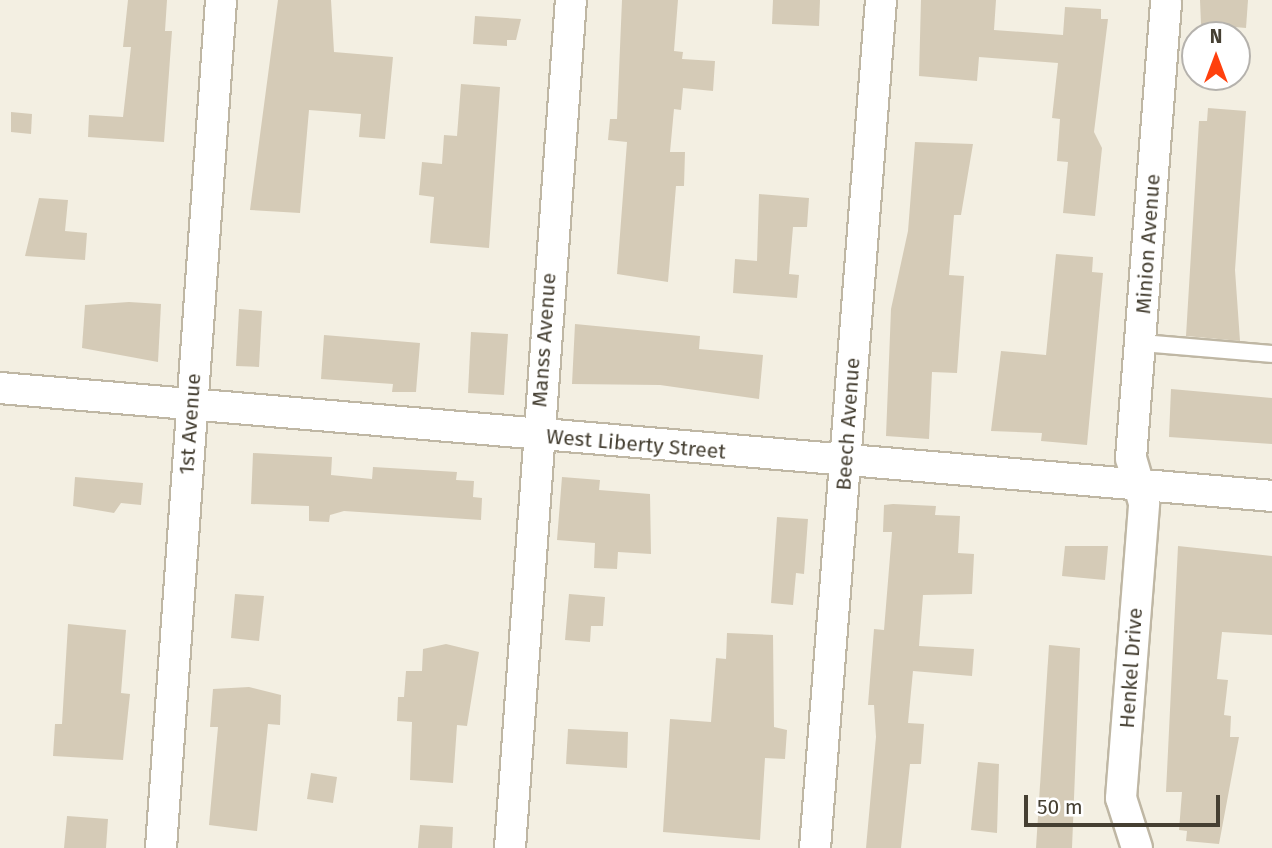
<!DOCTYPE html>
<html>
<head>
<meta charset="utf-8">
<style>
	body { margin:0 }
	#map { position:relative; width:1272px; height:848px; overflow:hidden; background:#f3efe2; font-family:"Fira Sans",sans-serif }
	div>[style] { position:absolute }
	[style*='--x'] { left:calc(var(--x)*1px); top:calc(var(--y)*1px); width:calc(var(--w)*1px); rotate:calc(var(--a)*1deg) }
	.building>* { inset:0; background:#d5cbb7 }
	.roads { filter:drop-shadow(2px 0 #bfb7a4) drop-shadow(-2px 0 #bfb7a4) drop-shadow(0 2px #bfb7a4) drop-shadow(0 -2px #bfb7a4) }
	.lane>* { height:16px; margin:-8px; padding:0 8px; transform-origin:8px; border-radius:8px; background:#fff }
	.street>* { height:30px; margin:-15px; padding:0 15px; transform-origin:15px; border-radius:15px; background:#fff }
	span { translate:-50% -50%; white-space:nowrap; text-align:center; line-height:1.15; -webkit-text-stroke:5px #fff; paint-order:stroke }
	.street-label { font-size:21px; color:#453f32 }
	.north { position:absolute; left:1181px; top:21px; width:70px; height:70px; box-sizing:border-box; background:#fff; border:2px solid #b5b2ad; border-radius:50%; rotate:0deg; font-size:19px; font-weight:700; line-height:28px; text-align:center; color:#453f32 }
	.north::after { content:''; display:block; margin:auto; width:24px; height:32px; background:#ff400d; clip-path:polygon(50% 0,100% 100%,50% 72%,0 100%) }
	.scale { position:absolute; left:1024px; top:795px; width:196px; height:32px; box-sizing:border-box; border:4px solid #453f32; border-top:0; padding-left:9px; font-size:21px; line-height:24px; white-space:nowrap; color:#453f32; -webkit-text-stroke:5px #fff; paint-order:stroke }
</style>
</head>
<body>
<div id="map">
	<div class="building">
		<i style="clip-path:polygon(128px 0,167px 0,165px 31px,172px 31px,164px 142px,88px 137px,89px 115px,123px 117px,131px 47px,123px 47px)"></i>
		<i style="clip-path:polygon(278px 0,331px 0,334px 52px,393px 57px,385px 139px,359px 137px,361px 114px,309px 110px,300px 213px,250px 210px)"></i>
		<i style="clip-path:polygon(622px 0,678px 0,674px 51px,683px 52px,682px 59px,715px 61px,713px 91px,683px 88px,681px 110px,674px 109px,670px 152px,685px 152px,684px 186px,676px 186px,668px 282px,617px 274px,627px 142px,608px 140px,610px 119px,617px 119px)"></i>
		<i style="clip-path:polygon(773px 0,820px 0,819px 26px,772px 24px)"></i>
		<i style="clip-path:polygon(921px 0,996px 0,994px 30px,1063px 35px,1065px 7px,1101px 9px,1101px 19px,1108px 19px,1094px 132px,1102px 148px,1095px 216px,1063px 213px,1068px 162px,1057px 161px,1060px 119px,1052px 118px,1058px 63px,979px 57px,977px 81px,919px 76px)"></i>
		<i style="clip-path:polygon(1200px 0,1248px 0,1246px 28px,1201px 24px)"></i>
		<i style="clip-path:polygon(475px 16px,521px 19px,516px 40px,507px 40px,507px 46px,473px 44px)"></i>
		<i style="clip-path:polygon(461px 84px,500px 87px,489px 248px,430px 243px,434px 197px,419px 195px,422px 162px,442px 164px,444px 135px,457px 136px)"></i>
		<i style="clip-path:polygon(1208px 108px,1246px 111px,1235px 270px,1240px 341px,1186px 336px,1199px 121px,1207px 121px)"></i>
		<i style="clip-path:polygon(11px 112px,32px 114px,31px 134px,11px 132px)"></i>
		<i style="clip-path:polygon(915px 142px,973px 144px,961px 215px,954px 215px,949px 275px,964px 276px,957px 373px,932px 372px,929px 439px,886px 436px,891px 309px,908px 231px)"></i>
		<i style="clip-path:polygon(759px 194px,809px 198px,807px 227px,793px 227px,789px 274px,799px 275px,797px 298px,733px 293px,735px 259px,757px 261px)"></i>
		<i style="clip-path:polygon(39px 198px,68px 200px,65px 231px,87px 233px,85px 260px,25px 256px)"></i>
		<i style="clip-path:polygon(1056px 254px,1093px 257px,1092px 272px,1103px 273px,1087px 445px,1041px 441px,1042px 433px,991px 431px,1001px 351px,1046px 355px)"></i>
		<i style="clip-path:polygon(129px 302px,161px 304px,158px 362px,82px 348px,85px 305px)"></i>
		<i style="clip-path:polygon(239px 309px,262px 311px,259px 367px,236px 366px)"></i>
		<i style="clip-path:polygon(575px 324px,700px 336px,699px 349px,763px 355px,759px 399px,660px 385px,572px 384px)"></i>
		<i style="clip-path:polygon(471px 332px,508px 334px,504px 395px,468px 393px)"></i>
		<i style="clip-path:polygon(324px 335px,420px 343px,416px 392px,392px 392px,393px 384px,321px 379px)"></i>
		<i style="clip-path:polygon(1171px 389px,1272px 398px,1272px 444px,1169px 437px)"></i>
		<i style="clip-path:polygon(253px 453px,332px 457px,331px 475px,372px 479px,373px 467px,457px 472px,456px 480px,474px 481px,473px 497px,482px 498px,481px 520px,344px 511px,330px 515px,329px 522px,309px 521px,309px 506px,251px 504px)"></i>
		<i style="clip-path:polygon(75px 477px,143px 483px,141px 505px,121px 503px,114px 513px,73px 506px)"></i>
		<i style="clip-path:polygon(562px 477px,600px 480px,599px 490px,650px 494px,651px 554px,618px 552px,617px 569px,594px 568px,595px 543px,557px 540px)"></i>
		<i style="clip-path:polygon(893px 504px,936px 506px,935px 515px,960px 516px,958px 553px,974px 554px,972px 594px,923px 595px,919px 646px,974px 649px,972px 676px,913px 671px,908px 723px,924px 724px,921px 764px,910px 764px,901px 848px,866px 848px,876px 737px,874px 705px,868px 705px,874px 629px,884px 630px,892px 532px,883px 532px,884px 505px)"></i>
		<i style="clip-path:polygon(777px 517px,808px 519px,804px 574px,796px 573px,793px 605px,771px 603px)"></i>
		<i style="clip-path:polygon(1065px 546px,1108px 546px,1105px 580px,1062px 576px)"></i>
		<i style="clip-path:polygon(1178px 546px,1272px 556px,1272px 635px,1222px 632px,1217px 679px,1228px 680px,1224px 715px,1231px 716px,1230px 737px,1239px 737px,1219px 844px,1186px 841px,1187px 831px,1179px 830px,1182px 792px,1166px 792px)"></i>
		<i style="clip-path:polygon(235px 594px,264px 596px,259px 641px,231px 638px)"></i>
		<i style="clip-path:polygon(569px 594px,605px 597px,603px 626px,591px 626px,590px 642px,565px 640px)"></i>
		<i style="clip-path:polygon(68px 624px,126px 630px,121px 693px,130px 694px,123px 760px,53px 756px,55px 724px,62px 724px)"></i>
		<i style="clip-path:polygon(727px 633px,773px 635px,774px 727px,787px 730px,785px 759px,765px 758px,760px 840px,663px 832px,670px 719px,711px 722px,716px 658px,726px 659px)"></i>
		<i style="clip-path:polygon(446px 644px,479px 652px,467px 726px,457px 725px,453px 783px,410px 780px,412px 722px,397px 721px,398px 697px,404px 697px,406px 671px,422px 671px,423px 649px)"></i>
		<i style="clip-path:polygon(1049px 645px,1080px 648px,1072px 848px,1036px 848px)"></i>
		<i style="clip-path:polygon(249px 687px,281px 695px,280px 725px,268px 724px,257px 831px,209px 825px,218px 727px,210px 727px,213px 689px)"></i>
		<i style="clip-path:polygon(568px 729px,628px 732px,627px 768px,566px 764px)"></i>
		<i style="clip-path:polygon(978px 762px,999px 764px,997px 833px,971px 830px)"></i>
		<i style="clip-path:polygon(311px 773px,337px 777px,333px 803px,307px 799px)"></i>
		<i style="clip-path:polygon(67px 816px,108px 819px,106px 848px,64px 848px)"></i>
		<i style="clip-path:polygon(420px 825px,453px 827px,452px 848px,418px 848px)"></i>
	</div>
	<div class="roads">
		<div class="lane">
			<i style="--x:1141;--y:343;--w:131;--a:4.8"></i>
		</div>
		<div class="street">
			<i style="--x:0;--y:388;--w:1277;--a:4.85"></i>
			<i style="--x:161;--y:848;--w:850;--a:-85.95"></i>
			<i style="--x:510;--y:848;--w:850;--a:-85.89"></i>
			<i style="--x:815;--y:848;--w:851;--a:-85.55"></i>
			<i style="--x:1137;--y:848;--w:52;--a:-107.7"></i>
			<i style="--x:1121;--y:798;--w:296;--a:-85.5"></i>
			<i style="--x:1144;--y:503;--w:47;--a:-106.1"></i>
			<i style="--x:1131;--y:458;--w:459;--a:-85.6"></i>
		</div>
	</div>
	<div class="street-label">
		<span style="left:1148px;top:244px;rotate:-86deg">Minion Avenue</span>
		<span style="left:544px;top:340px;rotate:-86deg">Manss Avenue</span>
		<span style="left:190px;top:424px;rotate:-86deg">1st Avenue</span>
		<span style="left:848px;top:424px;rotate:-86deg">Beech Avenue</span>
		<span style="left:636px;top:444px;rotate:5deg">West Liberty Street</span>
		<span style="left:1131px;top:668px;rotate:-86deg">Henkel Drive</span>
	</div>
	<div class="north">N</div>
	<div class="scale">50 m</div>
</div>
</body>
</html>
